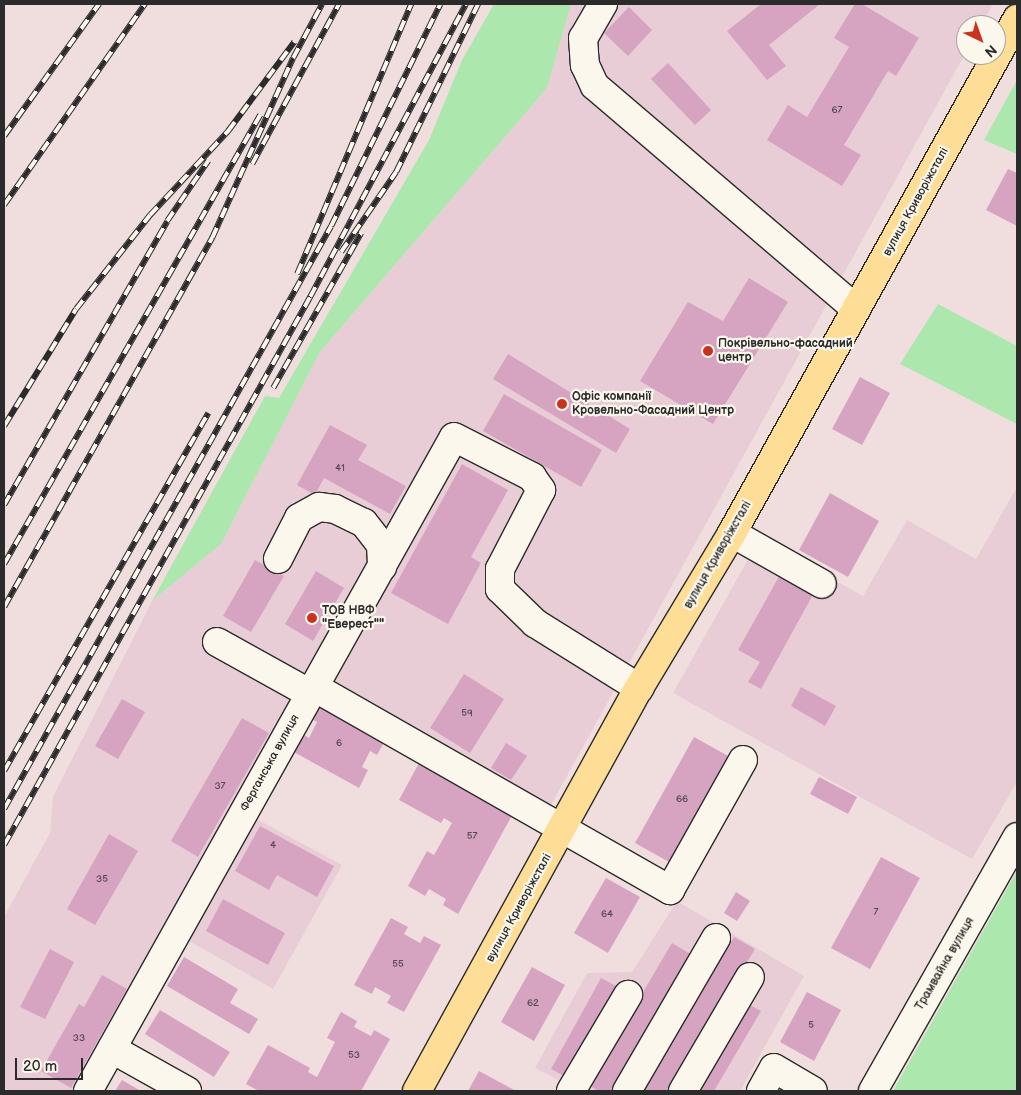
<!DOCTYPE html>
<html>
<head>
<meta charset="utf-8">
<style>
	body { margin:0 }
	#map { position:relative; width:1021px; height:1095px; overflow:hidden; background:#f0dedf; font-family:"Balsamiq Sans",sans-serif }
	div>[style] { position:absolute }
	[style*='--x'] { left:calc(var(--x)*1px); top:calc(var(--y)*1px); width:calc(var(--w)*1px); rotate:calc(var(--a)*1deg) }
	.built>* { inset:0; background:#e8cdd6 }
	.green>* { inset:0; background:#ace7ad }
	.building>* { inset:0; background:#d6a4c1 }
	.roads { filter:drop-shadow(1px 0 #2b2b2b) drop-shadow(-1px 0 #2b2b2b) drop-shadow(0 1px #2b2b2b) drop-shadow(0 -1px #2b2b2b) }
	.minor>* { height:28px; margin:-14px; padding:0 14px; transform-origin:14px; border-radius:14px; background:#fbf7ec }
	.major>* { height:28px; margin:-14px; padding:0 14px; transform-origin:14px; border-radius:14px; background:#fede96 }
	.rail>* { height:5.5px; margin-top:-2.75px; transform-origin:0; background:repeating-linear-gradient(90deg,#fbf7ec 0 11px,#2b2b2b 0 22px); box-sizing:border-box; border-block:1px solid #2b2b2b }
	.dots>* { width:14px; height:14px; translate:-50% -50%; box-sizing:border-box; border:2px solid #fbf7ec; border-radius:50% }
	span { translate:-50% -50%; white-space:nowrap; text-align:center; line-height:1.15; -webkit-text-stroke:4.5px #fbf7ec; paint-order:stroke }
	.number-label { font-size:10px; color:#564950 }
	.number-label span { -webkit-text-stroke-width:0 }
	.street-label { font-size:12px; color:#2b2b2b }
	.poi-label { font-size:12px; color:#2b2b2b; font-weight:700 }
	.left { translate:0 -50%; text-align:left }
	.frame { position:absolute; inset:0; border:5px solid #2b2b2b; pointer-events:none }
	.north { position:absolute; left:956px; top:15px; width:50px; height:50px; box-sizing:border-box; background:#fbf7ec; border:1px solid #a8a59f; border-radius:50%; rotate:138deg; font-size:14px; font-weight:700; line-height:20px; text-align:center; color:#2b2b2b }
	.north::after { content:''; display:block; margin:auto; width:18px; height:22px; background:#c8321e; clip-path:polygon(50% 0,100% 100%,50% 72%,0 100%) }
	.scale { position:absolute; left:15px; top:1058px; width:68px; height:22px; box-sizing:border-box; border:2px solid #2b2b2b; border-top:0; padding-left:6px; font-size:15px; line-height:18px; white-space:nowrap; color:#2b2b2b; -webkit-text-stroke:4px #fbf7ec; paint-order:stroke }
</style>
</head>
<body>
<div id="map">
	<div class="built">
		<i style="clip-path:polygon(571px 4px,993px 4px,981px 25px,966px 25px,966px 52px,541px 823px,319px 696px,253px 817px,342px 865px,273px 989px,186px 939px,100px 1091px,4px 1091px,4px 917px,50px 833px,53px 797px,152px 601px,221px 544px,320px 352px,547px 88px)"></i>
		<i style="clip-path:polygon(1017px 487px,1017px 782px,972px 859px,673px 693px,760px 538px,863px 596px,907px 520px,976px 559px)"></i>
		<i style="clip-path:polygon(677px 901px,804px 976px,740px 1091px,580px 1091px,535px 1068px,587px 973px,632px 972px)"></i>
	</div>
	<div class="green">
		<i style="clip-path:polygon(494px 4px,571px 4px,547px 88px,320px 352px,221px 544px,152px 601px,265px 396px,279px 398px,429px 140px,462px 60px)"></i>
		<i style="clip-path:polygon(1017px 80px,1017px 154px,984px 140px)"></i>
		<i style="clip-path:polygon(938px 304px,1017px 346px,1017px 424px,900px 364px)"></i>
		<i style="clip-path:polygon(1017px 871px,1017px 1091px,893px 1091px)"></i>
	</div>
	<div class="building">
		<i style="clip-path:polygon(761px 4px,820px 4px,769px 45px,786px 66px,767px 80px,727px 31px)"></i>
		<i style="clip-path:polygon(855px 4px,862px 4px,919px 38px,896px 76px,888px 71px,844px 145px,861px 155px,842px 186px,767px 140px,788px 105px,807px 117px,849px 47px,834px 38px)"></i>
		<i style="clip-path:polygon(629px 7px,652px 30px,628px 56px,604px 33px)"></i>
		<i style="clip-path:polygon(668px 63px,711px 110px,695px 125px,651px 79px)"></i>
		<i style="clip-path:polygon(1008px 169px,1017px 173px,1017px 226px,986px 210px)"></i>
		<i style="clip-path:polygon(749px 278px,788px 302px,713px 424px,640px 381px,688px 302px,723px 321px)"></i>
		<i style="clip-path:polygon(508px 354px,630px 429px,616px 453px,493px 379px)"></i>
		<i style="clip-path:polygon(860px 377px,890px 393px,862px 445px,832px 429px)"></i>
		<i style="clip-path:polygon(504px 394px,602px 450px,581px 487px,483px 431px)"></i>
		<i style="clip-path:polygon(330px 425px,367px 445px,358px 460px,406px 486px,390px 514px,324px 478px,315px 495px,297px 485px)"></i>
		<i style="clip-path:polygon(462px 464px,508px 490px,471px 557px,481px 563px,448px 624px,391px 593px)"></i>
		<i style="clip-path:polygon(830px 493px,879px 521px,848px 577px,799px 550px)"></i>
		<i style="clip-path:polygon(255px 560px,284px 576px,251px 632px,223px 616px)"></i>
		<i style="clip-path:polygon(316px 571px,344px 588px,313px 641px,285px 624px)"></i>
		<i style="clip-path:polygon(781px 573px,815px 591px,761px 689px,748px 682px,760px 662px,738px 650px)"></i>
		<i style="clip-path:polygon(464px 674px,504px 699px,470px 753px,430px 728px)"></i>
		<i style="clip-path:polygon(801px 687px,836px 706px,825px 726px,791px 706px)"></i>
		<i style="clip-path:polygon(122px 699px,145px 712px,118px 759px,95px 746px)"></i>
		<i style="clip-path:polygon(319px 700px,387px 737px,377px 755px,370px 751px,362px 767px,368px 770px,359px 788px,292px 751px,301px 733px,309px 738px,317px 722px,310px 718px)"></i>
		<i style="clip-path:polygon(242px 718px,269px 733px,198px 857px,171px 841px)"></i>
		<i style="clip-path:polygon(694px 737px,730px 757px,671px 863px,635px 843px)"></i>
		<i style="clip-path:polygon(506px 743px,527px 756px,511px 780px,491px 768px)"></i>
		<i style="clip-path:polygon(419px 763px,515px 810px,458px 914px,443px 905px,446px 899px,429px 889px,425px 896px,408px 886px,427px 851px,434px 855px,452px 823px,444px 818px,441px 823px,399px 800px)"></i>
		<i style="clip-path:polygon(819px 777px,857px 797px,848px 814px,810px 794px)"></i>
		<i style="clip-path:polygon(260px 826px,334px 866px,317px 897px,277px 875px,269px 890px,235px 871px)"></i>
		<i style="clip-path:polygon(109px 834px,138px 851px,95px 925px,67px 909px)"></i>
		<i style="clip-path:polygon(881px 857px,920px 878px,870px 969px,831px 948px)"></i>
		<i style="clip-path:polygon(606px 878px,640px 897px,608px 953px,574px 933px)"></i>
		<i style="clip-path:polygon(736px 892px,750px 901px,737px 921px,724px 913px)"></i>
		<i style="clip-path:polygon(223px 899px,285px 933px,268px 965px,206px 931px)"></i>
		<i style="clip-path:polygon(391px 918px,408px 927px,404px 934px,420px 943px,424px 936px,441px 945px,404px 1012px,387px 1003px,391px 996px,375px 987px,372px 994px,354px 985px)"></i>
		<i style="clip-path:polygon(734px 937px,755px 949px,669px 1091px,641px 1091px)"></i>
		<i style="clip-path:polygon(672px 943px,694px 956px,613px 1091px,599px 1091px,588px 1085px)"></i>
		<i style="clip-path:polygon(50px 949px,74px 962px,45px 1019px,20px 1007px)"></i>
		<i style="clip-path:polygon(184px 957px,238px 989px,230px 1003px,258px 1019px,249px 1034px,167px 986px)"></i>
		<i style="clip-path:polygon(532px 967px,565px 985px,534px 1041px,501px 1022px)"></i>
		<i style="clip-path:polygon(102px 975px,127px 989px,71px 1088px,41px 1071px,79px 1004px,84px 1007px)"></i>
		<i style="clip-path:polygon(601px 978px,620px 988px,570px 1079px,551px 1069px)"></i>
		<i style="clip-path:polygon(807px 992px,841px 1010px,814px 1061px,780px 1042px)"></i>
		<i style="clip-path:polygon(743px 1001px,761px 1011px,714px 1091px,689px 1091px)"></i>
		<i style="clip-path:polygon(160px 1010px,230px 1052px,214px 1077px,145px 1034px)"></i>
		<i style="clip-path:polygon(341px 1012px,357px 1021px,354px 1027px,371px 1036px,374px 1030px,390px 1039px,361px 1091px,259px 1091px,246px 1084px,268px 1045px,310px 1068px,308px 1072px,317px 1077px,335px 1042px,327px 1038px)"></i>
		<i style="clip-path:polygon(479px 1071px,516px 1091px,468px 1091px)"></i>
		<i style="clip-path:polygon(122px 1080px,141px 1091px,115px 1091px)"></i>
	</div>
	<div class="roads">
		<div class="minor">
			<i style="--x:603;--y:4;--w:39;--a:120"></i>
			<i style="--x:583;--y:38;--w:27;--a:86"></i>
			<i style="--x:585;--y:65;--w:23;--a:65"></i>
			<i style="--x:595;--y:86;--w:343;--a:40.5"></i>
			<i style="--x:732;--y:533;--w:103;--a:29.5"></i>
			<i style="--x:278;--y:559;--w:46;--a:-62.9"></i>
			<i style="--x:299;--y:518;--w:23;--a:-29"></i>
			<i style="--x:319;--y:507;--w:16;--a:7"></i>
			<i style="--x:335;--y:509;--w:32;--a:26"></i>
			<i style="--x:364;--y:523;--w:28;--a:52"></i>
			<i style="--x:381;--y:545;--w:22;--a:87"></i>
			<i style="--x:217;--y:642;--w:105;--a:29"></i>
			<i style="--x:309;--y:693;--w:12;--a:-9"></i>
			<i style="--x:321;--y:691;--w:402;--a:29.7"></i>
			<i style="--x:670;--y:890;--w:149;--a:-60.7"></i>
			<i style="--x:112;--y:1049;--w:86;--a:29.2"></i>
			<i style="--x:88;--y:1091;--w:749;--a:-60.77"></i>
			<i style="--x:454;--y:437;--w:88;--a:27.1"></i>
			<i style="--x:532;--y:477;--w:16;--a:55"></i>
			<i style="--x:541;--y:490;--w:89;--a:117.4"></i>
			<i style="--x:500;--y:569;--w:20;--a:90"></i>
			<i style="--x:500;--y:589;--w:49;--a:44.2"></i>
			<i style="--x:535;--y:623;--w:123;--a:32"></i>
			<i style="--x:571;--y:1091;--w:112;--a:-59.3"></i>
			<i style="--x:627;--y:1091;--w:177;--a:-59.8"></i>
			<i style="--x:683;--y:1091;--w:132;--a:-59.6"></i>
			<i style="--x:761;--y:1091;--w:26;--a:-61"></i>
			<i style="--x:774;--y:1068;--w:45;--a:30.5"></i>
			<i style="--x:873;--y:1091;--w:292;--a:-60.4"></i>
		</div>
		<div class="major">
			<i style="--x:417;--y:1091;--w:460;--a:-61.2"></i>
			<i style="--x:639;--y:688;--w:181;--a:-59"></i>
			<i style="--x:732;--y:533;--w:588;--a:-60.99"></i>
		</div>
	</div>
	<div class="rail">
		<i style="--x:4;--y:136;--w:163;--a:-54.3"></i>
		<i style="--x:252;--y:164;--w:182;--a:-61.5"></i>
		<i style="--x:4;--y:205;--w:246;--a:-55"></i>
		<i style="--x:341;--y:252;--w:97;--a:-55.5"></i>
		<i style="--x:396;--y:172;--w:187;--a:-64"></i>
		<i style="--x:297;--y:274;--w:293;--a:-67.1"></i>
		<i style="--x:273;--y:388;--w:178;--a:-60.4"></i>
		<i style="--x:4;--y:426;--w:137;--a:-58.4"></i>
		<i style="--x:76;--y:309;--w:120;--a:-51.8"></i>
		<i style="--x:150;--y:215;--w:115;--a:-47.1"></i>
		<i style="--x:228;--y:131;--w:111;--a:-53.4"></i>
		<i style="--x:4;--y:505;--w:327;--a:-60.1"></i>
		<i style="--x:167;--y:221;--w:73;--a:-55.7"></i>
		<i style="--x:4;--y:564;--w:517;--a:-60.31"></i>
		<i style="--x:4;--y:607;--w:424;--a:-60.6"></i>
		<i style="--x:212;--y:238;--w:197;--a:-65.8"></i>
		<i style="--x:293;--y:58;--w:61;--a:-61.8"></i>
		<i style="--x:4;--y:771;--w:412;--a:-60.3"></i>
		<i style="--x:4;--y:809;--w:668;--a:-60.71"></i>
		<i style="--x:331;--y:226;--w:247;--a:-63.8"></i>
		<i style="--x:4;--y:845;--w:628;--a:-60.82"></i>
		<i style="--x:310;--y:297;--w:332;--a:-62"></i>
	</div>
	<div class="dots">
		<i style="left:708px;top:351px;background:#c8321e"></i>
		<i style="left:562px;top:404px;background:#c8321e"></i>
		<i style="left:312px;top:618px;background:#c8321e"></i>
	</div>
	<div class="number-label">
		<span style="left:837px;top:111px">67</span>
		<span style="left:340px;top:469px">41</span>
		<span style="left:467px;top:714px">59</span>
		<span style="left:339px;top:744px">6</span>
		<span style="left:220px;top:787px">37</span>
		<span style="left:682px;top:800px">66</span>
		<span style="left:472px;top:837px">57</span>
		<span style="left:273px;top:846px">4</span>
		<span style="left:102px;top:880px">35</span>
		<span style="left:876px;top:913px">7</span>
		<span style="left:607px;top:915px">64</span>
		<span style="left:398px;top:965px">55</span>
		<span style="left:533px;top:1004px">62</span>
		<span style="left:811px;top:1026px">5</span>
		<span style="left:79px;top:1039px">33</span>
		<span style="left:354px;top:1056px">53</span>
	</div>
	<div class="street-label">
		<span style="left:916px;top:202px;rotate:-61deg">вулиця Криворіжсталі</span>
		<span style="left:718px;top:555px;rotate:-60deg">вулиця Криворіжсталі</span>
		<span style="left:270px;top:763px;rotate:-61deg">Ферганська вулиця</span>
		<span style="left:519px;top:908px;rotate:-61deg">вулиця Криворіжсталі</span>
		<span style="left:945px;top:964px;rotate:-60deg">Трамвайна вулиця</span>
	</div>
	<div class="poi-label">
		<span class="left" style="left:718px;top:351px">Покрівельно-фасадний<br>центр</span>
		<span class="left" style="left:572px;top:404px">Офіс компанії<br>Кровельно-Фасадний Центр</span>
		<span class="left" style="left:322px;top:618px">ТОВ НВФ<br>"Еверест""</span>
	</div>
	<div class="frame"></div>
	<div class="north">N</div>
	<div class="scale">20 m</div>
</div>
</body>
</html>
